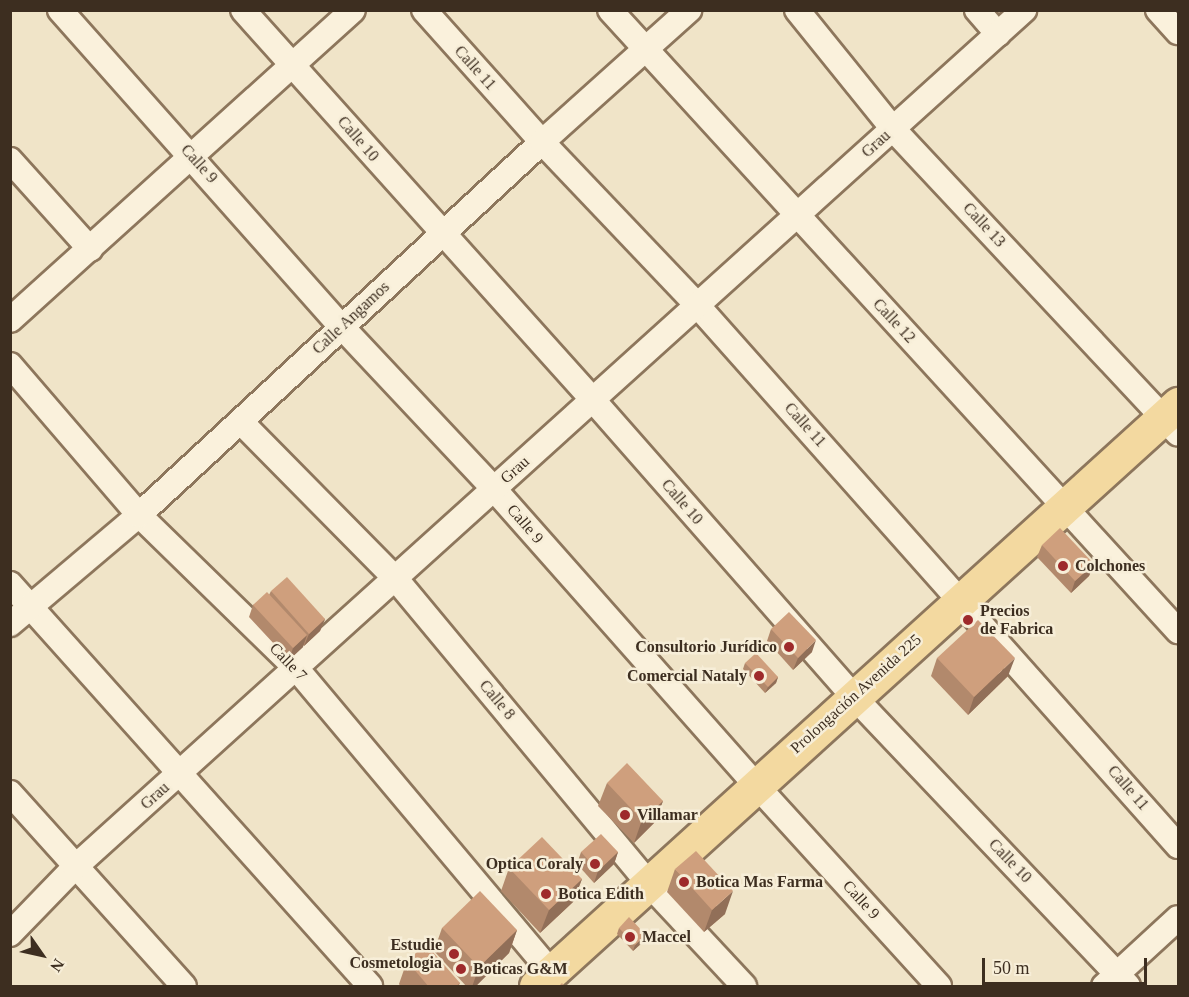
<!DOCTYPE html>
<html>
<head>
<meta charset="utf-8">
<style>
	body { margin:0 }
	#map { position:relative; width:1189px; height:997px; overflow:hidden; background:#f0e4c8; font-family:"Times New Roman",serif }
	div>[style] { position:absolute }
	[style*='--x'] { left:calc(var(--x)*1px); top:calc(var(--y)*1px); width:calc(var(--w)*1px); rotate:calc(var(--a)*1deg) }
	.roads { filter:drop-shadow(2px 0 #8d765c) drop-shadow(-2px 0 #8d765c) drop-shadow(0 2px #8d765c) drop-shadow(0 -2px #8d765c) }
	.street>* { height:24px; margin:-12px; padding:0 12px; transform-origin:12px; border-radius:12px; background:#faf1dc }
	.primary>* { height:33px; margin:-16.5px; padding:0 16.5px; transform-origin:16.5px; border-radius:16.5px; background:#f3d9a0 }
	.wall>* { inset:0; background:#b2896c }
	.shaded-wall>* { inset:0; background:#916f58 }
	.building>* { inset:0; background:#cf9f7d }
	.dots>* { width:16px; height:16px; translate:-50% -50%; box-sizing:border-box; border:3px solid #f7eed8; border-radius:50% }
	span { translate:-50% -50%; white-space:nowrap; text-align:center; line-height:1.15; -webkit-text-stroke:5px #f7eed8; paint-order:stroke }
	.street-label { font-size:16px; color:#3d2e20 }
	.poi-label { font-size:16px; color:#3d2e20; font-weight:700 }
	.left { translate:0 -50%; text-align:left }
	.right { translate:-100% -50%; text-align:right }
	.frame { position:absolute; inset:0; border:12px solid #3d2e20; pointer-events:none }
	.north { position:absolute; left:12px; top:925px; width:60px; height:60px; -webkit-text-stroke:4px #f7eed8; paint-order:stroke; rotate:124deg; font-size:16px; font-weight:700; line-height:24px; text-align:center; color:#3d2e20 }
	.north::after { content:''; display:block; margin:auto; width:21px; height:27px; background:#3d2e20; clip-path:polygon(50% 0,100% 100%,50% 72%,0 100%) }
	.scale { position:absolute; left:982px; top:958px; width:165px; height:27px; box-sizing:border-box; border:3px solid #3d2e20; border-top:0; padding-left:8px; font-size:18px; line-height:21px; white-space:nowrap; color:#3d2e20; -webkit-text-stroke:4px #f7eed8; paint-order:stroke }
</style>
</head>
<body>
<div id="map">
	<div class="roads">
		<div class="street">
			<i style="--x:60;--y:10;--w:423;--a:48.4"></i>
			<i style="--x:341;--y:326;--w:224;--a:46.8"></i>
			<i style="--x:494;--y:489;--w:395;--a:48.5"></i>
			<i style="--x:756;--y:785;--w:272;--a:47.7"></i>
			<i style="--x:243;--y:10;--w:524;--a:48.09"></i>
			<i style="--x:593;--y:400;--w:395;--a:48.7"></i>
			<i style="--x:854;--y:697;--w:398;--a:46.5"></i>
			<i style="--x:424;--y:10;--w:177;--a:48.2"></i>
			<i style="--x:542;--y:142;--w:225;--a:46.4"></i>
			<i style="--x:697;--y:305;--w:724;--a:48.36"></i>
			<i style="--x:610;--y:10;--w:842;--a:47.55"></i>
			<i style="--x:797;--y:10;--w:153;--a:51.1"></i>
			<i style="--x:893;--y:129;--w:417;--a:46.9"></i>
			<i style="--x:977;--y:10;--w:32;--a:49"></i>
			<i style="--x:1158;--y:10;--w:30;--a:48"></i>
			<i style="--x:10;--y:160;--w:120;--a:48"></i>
			<i style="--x:10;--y:320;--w:462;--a:-42.1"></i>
			<i style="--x:10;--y:365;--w:198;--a:49.3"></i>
			<i style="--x:139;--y:515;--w:219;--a:44.3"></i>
			<i style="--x:296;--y:668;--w:397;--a:50"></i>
			<i style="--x:241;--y:422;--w:219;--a:45.4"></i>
			<i style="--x:395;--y:578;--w:396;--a:50.3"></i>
			<i style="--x:648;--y:883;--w:141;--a:47"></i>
			<i style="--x:10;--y:584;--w:540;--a:48.15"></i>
			<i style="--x:10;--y:624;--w:169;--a:-40.2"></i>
			<i style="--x:139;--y:515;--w:549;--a:-42.79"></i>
			<i style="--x:542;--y:142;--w:198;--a:-41.9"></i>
			<i style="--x:10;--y:793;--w:260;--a:48"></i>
			<i style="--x:10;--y:934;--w:93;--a:-45.9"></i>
			<i style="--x:75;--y:867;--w:1279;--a:-42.08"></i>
			<i style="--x:1104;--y:986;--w:100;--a:-42.6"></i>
		</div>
		<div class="primary">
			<i style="--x:536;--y:986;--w:867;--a:-42.19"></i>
		</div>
	</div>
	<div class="wall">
		<i style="clip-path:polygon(1042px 545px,1094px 564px,1089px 576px,1071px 593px,1037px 557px)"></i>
		<i style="clip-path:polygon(271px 591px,325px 619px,320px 631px,304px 646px,303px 645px,303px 647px,289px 660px,249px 617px,253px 605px,269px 595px)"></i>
		<i style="clip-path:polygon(771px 629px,812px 652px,793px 670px,767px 641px)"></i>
		<i style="clip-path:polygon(937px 658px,1008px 676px,968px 715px,931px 676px)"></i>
		<i style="clip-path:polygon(745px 663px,778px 677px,776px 683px,765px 693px,743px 669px)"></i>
		<i style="clip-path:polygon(607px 783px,663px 801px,654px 823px,634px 843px,598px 806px)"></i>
		<i style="clip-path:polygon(581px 852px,618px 852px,614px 864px,594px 883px,577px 864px)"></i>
		<i style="clip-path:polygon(509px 868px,582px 879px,573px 902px,540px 933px,501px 891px)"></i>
		<i style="clip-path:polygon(675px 869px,725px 914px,704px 932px,667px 892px)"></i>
		<i style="clip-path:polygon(442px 928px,517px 930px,509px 953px,475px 987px,467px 987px,434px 951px)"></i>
		<i style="clip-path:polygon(619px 928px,646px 935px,644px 941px,633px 951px,617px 934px)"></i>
		<i style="clip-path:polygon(407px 961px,460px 983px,458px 987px,401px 987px,399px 984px)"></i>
	</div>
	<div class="shaded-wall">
		<i style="clip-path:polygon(1094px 564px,1089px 576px,1071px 593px,1075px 581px)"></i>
		<i style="clip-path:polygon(325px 619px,320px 631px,304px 646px,309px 634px)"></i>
		<i style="clip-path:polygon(307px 635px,303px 647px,289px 660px,293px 648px)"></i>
		<i style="clip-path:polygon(816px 640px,812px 652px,793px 670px,798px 658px)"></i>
		<i style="clip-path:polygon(1015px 658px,1008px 676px,968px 715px,974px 697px)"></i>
		<i style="clip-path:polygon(778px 677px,776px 683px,765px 693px,768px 687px)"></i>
		<i style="clip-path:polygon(663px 801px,654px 823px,634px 843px,642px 820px)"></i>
		<i style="clip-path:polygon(618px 852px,614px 864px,594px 883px,598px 871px)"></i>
		<i style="clip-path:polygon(582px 879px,573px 902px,540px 933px,549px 910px)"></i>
		<i style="clip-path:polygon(733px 891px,725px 914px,704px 932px,712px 910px)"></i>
		<i style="clip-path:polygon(517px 930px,509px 953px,475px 987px,472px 987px,479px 967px)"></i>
		<i style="clip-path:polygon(646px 935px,644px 941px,633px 951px,635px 945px)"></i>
	</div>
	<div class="building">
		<i style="clip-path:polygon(1060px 528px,1094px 564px,1075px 581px,1042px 545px)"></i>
		<i style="clip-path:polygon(287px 577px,325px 619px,309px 634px,271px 591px)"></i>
		<i style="clip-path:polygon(267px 592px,307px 635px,293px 648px,253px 605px)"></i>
		<i style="clip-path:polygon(789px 612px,816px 640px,798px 658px,771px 629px)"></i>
		<i style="clip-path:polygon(978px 620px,1015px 658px,974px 697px,937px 658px)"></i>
		<i style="clip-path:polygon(756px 653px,778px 677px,768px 687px,745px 663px)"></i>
		<i style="clip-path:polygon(627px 763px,663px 801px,642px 820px,607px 783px)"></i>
		<i style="clip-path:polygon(601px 834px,618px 852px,598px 871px,581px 852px)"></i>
		<i style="clip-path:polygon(542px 837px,582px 879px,549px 910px,509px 868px)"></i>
		<i style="clip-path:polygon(696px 851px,733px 891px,712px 910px,675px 869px)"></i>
		<i style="clip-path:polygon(480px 891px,517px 930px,479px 967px,442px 928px)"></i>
		<i style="clip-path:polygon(629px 917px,646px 935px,635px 945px,619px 928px)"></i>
		<i style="clip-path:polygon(426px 944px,460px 983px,455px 987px,429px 987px,407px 961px)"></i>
		<i style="clip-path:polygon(562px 983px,565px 987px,558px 987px)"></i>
	</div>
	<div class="dots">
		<i style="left:1063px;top:566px;background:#9e2a2b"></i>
		<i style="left:968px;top:620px;background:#9e2a2b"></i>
		<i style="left:789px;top:647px;background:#9e2a2b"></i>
		<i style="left:759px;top:676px;background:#9e2a2b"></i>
		<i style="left:625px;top:815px;background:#9e2a2b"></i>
		<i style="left:595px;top:864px;background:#9e2a2b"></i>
		<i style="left:684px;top:882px;background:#9e2a2b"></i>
		<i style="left:546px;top:894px;background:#9e2a2b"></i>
		<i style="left:630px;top:937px;background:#9e2a2b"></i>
		<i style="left:454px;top:954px;background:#9e2a2b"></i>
		<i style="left:461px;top:969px;background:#9e2a2b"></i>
	</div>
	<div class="street-label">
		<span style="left:475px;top:68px;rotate:48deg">Calle 11</span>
		<span style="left:358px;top:139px;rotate:49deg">Calle 10</span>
		<span style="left:876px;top:144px;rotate:-42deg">Grau</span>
		<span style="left:199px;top:164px;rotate:48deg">Calle 9</span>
		<span style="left:984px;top:225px;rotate:47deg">Calle 13</span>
		<span style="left:351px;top:318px;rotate:-43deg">Calle Angamos</span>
		<span style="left:894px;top:321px;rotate:47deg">Calle 12</span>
		<span style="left:805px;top:425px;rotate:48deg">Calle 11</span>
		<span style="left:515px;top:470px;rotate:-42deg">Grau</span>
		<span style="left:682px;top:502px;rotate:49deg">Calle 10</span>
		<span style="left:525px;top:524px;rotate:49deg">Calle 9</span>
		<span style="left:288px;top:662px;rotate:46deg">Calle 7</span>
		<span style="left:856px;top:694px;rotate:-42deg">Prolongación Avenida 225</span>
		<span style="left:497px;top:700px;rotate:50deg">Calle 8</span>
		<span style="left:1128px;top:788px;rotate:49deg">Calle 11</span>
		<span style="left:155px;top:796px;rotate:-42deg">Grau</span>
		<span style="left:1010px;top:861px;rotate:46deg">Calle 10</span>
		<span style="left:861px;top:900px;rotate:48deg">Calle 9</span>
	</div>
	<div class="poi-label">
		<span class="left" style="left:1075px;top:566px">Colchones</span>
		<span class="left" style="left:980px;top:620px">Precios<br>de Fabrica</span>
		<span class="right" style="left:777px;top:647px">Consultorio Jurídico</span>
		<span class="right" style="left:747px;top:676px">Comercial Nataly</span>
		<span class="left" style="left:637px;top:815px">Villamar</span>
		<span class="right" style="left:583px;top:864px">Optica Coraly</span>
		<span class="left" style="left:696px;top:882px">Botica Mas Farma</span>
		<span class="left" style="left:558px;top:894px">Botica Edith</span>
		<span class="left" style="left:642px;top:937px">Maccel</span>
		<span class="right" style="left:442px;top:954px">Estudie<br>Cosmetologia</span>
		<span class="left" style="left:473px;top:969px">Boticas G&amp;M</span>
	</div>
	<div class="frame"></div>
	<div class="north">N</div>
	<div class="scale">50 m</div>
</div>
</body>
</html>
